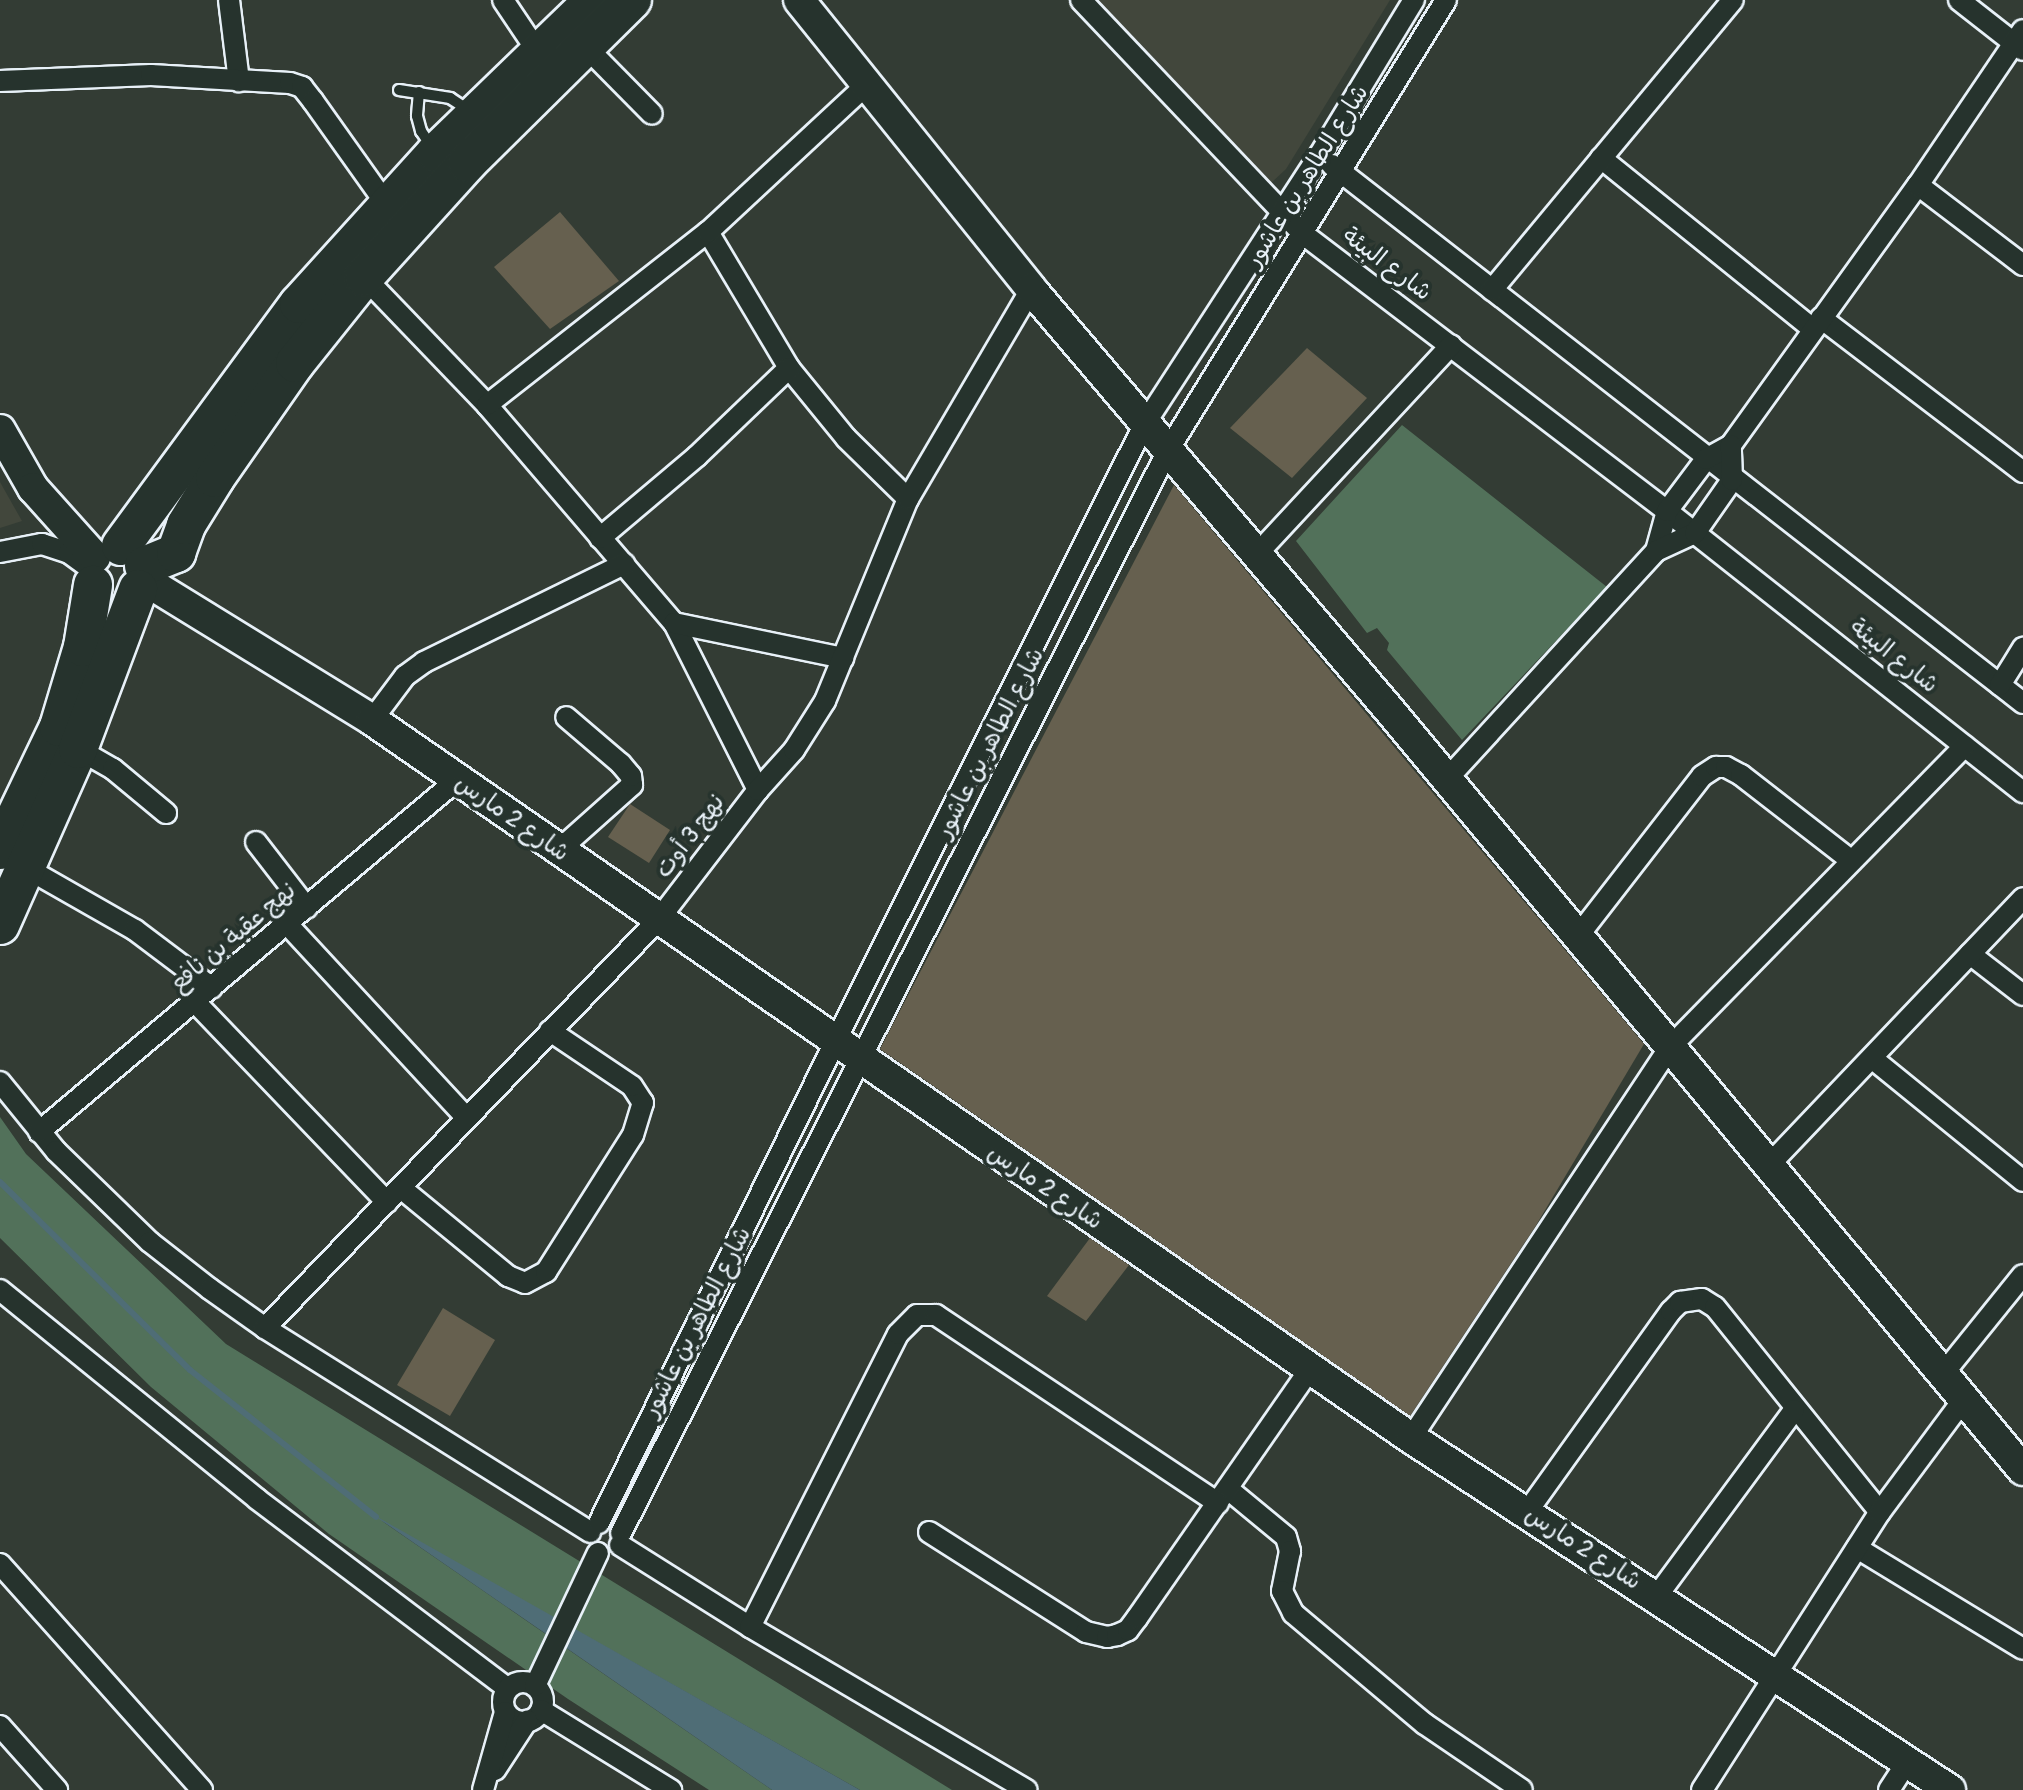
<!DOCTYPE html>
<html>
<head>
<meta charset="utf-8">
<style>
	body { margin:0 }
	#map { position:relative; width:2023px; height:1790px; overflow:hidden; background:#333c34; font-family:Pangolin,"Playpen Sans Arabic",sans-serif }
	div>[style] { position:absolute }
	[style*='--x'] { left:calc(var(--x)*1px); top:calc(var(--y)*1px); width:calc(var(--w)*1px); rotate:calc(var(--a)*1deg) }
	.built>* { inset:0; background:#42473c }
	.green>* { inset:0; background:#52715a }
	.water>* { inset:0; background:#4f6d76 }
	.stream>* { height:6px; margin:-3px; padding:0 3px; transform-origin:3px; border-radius:3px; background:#4f6d76 }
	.building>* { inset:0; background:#66604f }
	.roads { filter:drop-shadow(2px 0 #e8f1f8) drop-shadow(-2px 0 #e8f1f8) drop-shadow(0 2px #e8f1f8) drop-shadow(0 -2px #e8f1f8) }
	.lane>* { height:10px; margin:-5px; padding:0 5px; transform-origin:5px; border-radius:5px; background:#26332d }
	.street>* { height:20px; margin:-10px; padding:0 10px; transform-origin:10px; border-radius:10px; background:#26332d }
	.street>.ring { margin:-10px; padding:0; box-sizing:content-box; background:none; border:20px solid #26332d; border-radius:50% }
	.secondary>* { height:30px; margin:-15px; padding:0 15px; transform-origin:15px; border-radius:15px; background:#26332d }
	.highway>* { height:38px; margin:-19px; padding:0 19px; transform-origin:19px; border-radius:19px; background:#26332d }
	span { translate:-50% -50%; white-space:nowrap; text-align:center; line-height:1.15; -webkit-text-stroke:8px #26332d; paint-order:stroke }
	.street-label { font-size:24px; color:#e8f1f8 }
</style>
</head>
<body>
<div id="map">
	<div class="built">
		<i style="clip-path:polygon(1089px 0,1390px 0,1286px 169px,1270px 184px,1254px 182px)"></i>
		<i style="clip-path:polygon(0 482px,22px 521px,0 528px)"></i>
	</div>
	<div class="green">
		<i style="clip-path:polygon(1402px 425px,1607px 587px,1462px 740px,1387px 650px,1389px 643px,1377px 628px,1367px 633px,1296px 541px)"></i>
		<i style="clip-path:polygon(0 1117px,26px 1154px,226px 1344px,952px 1790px,860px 1790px,382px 1521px,772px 1790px,709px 1790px,568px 1699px,329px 1534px,151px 1387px,0 1238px)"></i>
	</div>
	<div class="water">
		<i style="clip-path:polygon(372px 1514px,860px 1790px,772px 1790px)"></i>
	</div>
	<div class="stream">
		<i style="--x:0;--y:1182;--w:267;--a:44.7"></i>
		<i style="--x:190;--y:1370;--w:237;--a:38.3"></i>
	</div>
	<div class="building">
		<i style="clip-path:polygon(560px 212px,619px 281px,550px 329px,494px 267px)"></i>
		<i style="clip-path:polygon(1307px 348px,1367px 398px,1292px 478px,1230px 428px)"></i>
		<i style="clip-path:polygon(1174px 485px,1644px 1044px,1535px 1227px,1410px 1416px,880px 1049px)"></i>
		<i style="clip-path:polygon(630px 804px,670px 830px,649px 863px,608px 837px)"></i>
		<i style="clip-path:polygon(1090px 1238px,1129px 1265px,1086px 1321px,1047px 1296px)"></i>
		<i style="clip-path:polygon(443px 1308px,495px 1340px,450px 1416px,397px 1385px)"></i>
	</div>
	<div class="roads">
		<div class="lane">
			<i style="--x:399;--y:90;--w:52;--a:8.9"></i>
			<i style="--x:450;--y:98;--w:24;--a:33"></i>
			<i style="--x:419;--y:92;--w:24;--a:95"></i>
			<i style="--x:417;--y:116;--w:16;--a:75"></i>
			<i style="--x:421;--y:131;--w:18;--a:56"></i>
		</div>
		<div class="street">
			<i style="--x:229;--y:0;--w:82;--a:83"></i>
			<i style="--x:503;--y:0;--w:63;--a:56.1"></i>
			<i style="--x:1081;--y:0;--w:321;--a:46.5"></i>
			<i style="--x:1302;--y:233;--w:459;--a:37.3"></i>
			<i style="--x:1667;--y:511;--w:454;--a:38.3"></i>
			<i style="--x:1959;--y:0;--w:81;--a:38"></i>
			<i style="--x:585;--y:46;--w:95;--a:45.4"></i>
			<i style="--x:0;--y:81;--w:151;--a:-2.3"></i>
			<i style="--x:151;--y:75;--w:139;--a:3.3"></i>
			<i style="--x:290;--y:83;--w:13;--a:18"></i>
			<i style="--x:302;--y:87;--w:18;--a:52"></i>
			<i style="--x:313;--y:101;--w:128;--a:54.6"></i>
			<i style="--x:1601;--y:158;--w:271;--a:38.9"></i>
			<i style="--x:1332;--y:165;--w:876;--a:37.9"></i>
			<i style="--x:1918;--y:185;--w:132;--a:37.3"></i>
			<i style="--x:708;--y:232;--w:158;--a:59.2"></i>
			<i style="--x:789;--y:368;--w:90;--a:50.8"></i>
			<i style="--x:846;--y:438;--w:87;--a:44.5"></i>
			<i style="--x:364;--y:277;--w:178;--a:46.1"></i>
			<i style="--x:487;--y:405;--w:287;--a:49.4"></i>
			<i style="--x:674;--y:623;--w:187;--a:63.3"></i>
			<i style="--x:1492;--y:290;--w:377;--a:-50.3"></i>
			<i style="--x:1821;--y:318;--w:254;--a:37.3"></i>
			<i style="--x:487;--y:405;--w:281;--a:-38.1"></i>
			<i style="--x:708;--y:232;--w:217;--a:-42.9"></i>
			<i style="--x:600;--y:538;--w:127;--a:-40.2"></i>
			<i style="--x:697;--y:456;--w:127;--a:-43.7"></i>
			<i style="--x:1656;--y:551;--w:41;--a:-74.6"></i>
			<i style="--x:1667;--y:511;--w:65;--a:-53.1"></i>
			<i style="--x:1706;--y:459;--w:29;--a:-29"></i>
			<i style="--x:1731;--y:445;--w:320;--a:-54.3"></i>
			<i style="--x:1918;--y:185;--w:187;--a:-55.9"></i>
			<i style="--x:0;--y:552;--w:43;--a:-10.8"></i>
			<i style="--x:42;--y:544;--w:28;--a:18"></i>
			<i style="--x:69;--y:553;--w:27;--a:36"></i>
			<i style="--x:1257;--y:554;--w:285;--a:-47.1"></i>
			<i style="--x:674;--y:623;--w:173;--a:11.7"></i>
			<i style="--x:2000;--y:685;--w:44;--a:-58.1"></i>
			<i style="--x:372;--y:720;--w:55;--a:-53.1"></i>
			<i style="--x:405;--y:676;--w:24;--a:-36"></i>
			<i style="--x:424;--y:662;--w:223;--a:-26.1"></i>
			<i style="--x:78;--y:749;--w:40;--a:29.7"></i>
			<i style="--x:113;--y:769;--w:69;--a:39.7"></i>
			<i style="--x:1447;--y:779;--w:309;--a:-47.5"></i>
			<i style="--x:1656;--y:551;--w:43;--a:-24.8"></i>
			<i style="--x:1695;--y:533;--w:65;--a:-55.1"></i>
			<i style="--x:1732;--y:480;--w:35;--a:-92"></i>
			<i style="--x:256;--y:842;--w:83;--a:52.3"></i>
			<i style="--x:559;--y:850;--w:98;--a:-41.7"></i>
			<i style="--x:632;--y:785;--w:9;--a:-96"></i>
			<i style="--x:631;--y:776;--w:16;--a:-130"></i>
			<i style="--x:621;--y:764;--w:72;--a:-139.5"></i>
			<i style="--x:28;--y:869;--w:123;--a:29.7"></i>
			<i style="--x:135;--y:930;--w:96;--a:37"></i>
			<i style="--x:288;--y:925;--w:263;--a:47.2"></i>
			<i style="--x:1578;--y:936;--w:202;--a:-52.2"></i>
			<i style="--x:1702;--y:776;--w:17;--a:-33"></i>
			<i style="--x:1716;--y:767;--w:10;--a:0"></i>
			<i style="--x:1726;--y:767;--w:17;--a:28"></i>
			<i style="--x:1741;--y:775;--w:140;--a:37.8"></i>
			<i style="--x:1970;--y:954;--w:67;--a:37.7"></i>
			<i style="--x:196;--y:1003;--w:276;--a:46.2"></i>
			<i style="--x:1873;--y:1059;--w:193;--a:39.1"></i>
			<i style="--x:0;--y:1082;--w:89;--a:50.9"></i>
			<i style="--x:56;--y:1151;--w:131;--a:44.1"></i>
			<i style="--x:150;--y:1242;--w:76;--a:38.1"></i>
			<i style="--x:210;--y:1289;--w:67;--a:35.3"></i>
			<i style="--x:265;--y:1328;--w:384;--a:32.1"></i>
			<i style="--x:39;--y:1132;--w:546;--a:-40.1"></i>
			<i style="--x:1770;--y:1164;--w:367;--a:-46.4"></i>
			<i style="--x:401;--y:1188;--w:139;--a:39.4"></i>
			<i style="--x:508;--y:1276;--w:18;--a:22"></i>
			<i style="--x:525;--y:1283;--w:24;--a:-28"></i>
			<i style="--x:546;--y:1272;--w:162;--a:-57.6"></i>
			<i style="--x:633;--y:1135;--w:34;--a:-73"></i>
			<i style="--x:643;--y:1103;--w:20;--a:-123"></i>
			<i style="--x:632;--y:1086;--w:99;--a:-146.1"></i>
			<i style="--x:0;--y:1290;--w:331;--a:39.1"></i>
			<i style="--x:257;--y:1499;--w:313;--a:37.1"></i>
			<i style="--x:265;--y:1328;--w:568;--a:-46.07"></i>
			<i style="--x:659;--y:919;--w:163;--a:-52.5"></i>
			<i style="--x:758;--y:790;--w:54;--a:-48"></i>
			<i style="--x:794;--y:750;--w:58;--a:-57.7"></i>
			<i style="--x:825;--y:701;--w:218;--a:-67.7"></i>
			<i style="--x:908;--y:499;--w:243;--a:-59.6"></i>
			<i style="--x:1943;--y:1374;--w:127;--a:-51.1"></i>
			<i style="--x:1411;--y:1438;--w:469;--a:-56.5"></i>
			<i style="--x:1670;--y:1047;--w:421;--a:-45.6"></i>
			<i style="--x:1228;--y:1489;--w:75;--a:39.6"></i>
			<i style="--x:1286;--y:1537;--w:15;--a:74"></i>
			<i style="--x:1290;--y:1551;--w:41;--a:101.3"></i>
			<i style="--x:1282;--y:1591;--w:25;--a:63"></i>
			<i style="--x:1293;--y:1613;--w:172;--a:40.1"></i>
			<i style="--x:1425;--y:1724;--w:117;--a:34.2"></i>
			<i style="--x:1527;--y:1512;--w:247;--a:-54.4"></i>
			<i style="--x:1671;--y:1311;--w:13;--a:-45"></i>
			<i style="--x:1680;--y:1302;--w:22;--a:-8"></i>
			<i style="--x:1702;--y:1299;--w:15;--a:32"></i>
			<i style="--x:1715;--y:1307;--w:263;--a:51.2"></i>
			<i style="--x:599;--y:1523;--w:538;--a:-63.86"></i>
			<i style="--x:836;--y:1040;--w:688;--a:-63.4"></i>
			<i style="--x:1144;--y:425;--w:321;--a:-57"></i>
			<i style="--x:1319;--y:156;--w:183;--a:-58.7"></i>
			<i style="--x:929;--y:1532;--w:186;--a:32.5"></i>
			<i style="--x:1086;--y:1632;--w:22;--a:13"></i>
			<i style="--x:1107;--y:1637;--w:10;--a:-11"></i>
			<i style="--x:1117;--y:1635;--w:12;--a:-24"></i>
			<i style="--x:1128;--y:1630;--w:15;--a:-53"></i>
			<i style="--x:1137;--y:1618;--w:305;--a:-55.2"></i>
			<i style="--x:621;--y:1533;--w:1211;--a:-63.2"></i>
			<i style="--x:1167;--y:452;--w:531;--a:-58.31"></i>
			<i style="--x:620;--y:1545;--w:154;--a:32.2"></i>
			<i style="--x:750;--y:1627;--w:321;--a:30.5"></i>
			<i style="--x:1857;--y:1548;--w:194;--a:31.3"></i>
			<i style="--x:0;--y:1564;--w:303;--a:48.2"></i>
			<i style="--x:1657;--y:1596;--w:231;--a:-53.6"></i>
			<i style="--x:750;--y:1627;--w:328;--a:-63.2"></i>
			<i style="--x:898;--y:1334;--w:27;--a:-45"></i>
			<i style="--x:917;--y:1315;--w:19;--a:0"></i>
			<i style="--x:936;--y:1315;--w:339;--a:33.7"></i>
			<i class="ring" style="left:503px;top:1682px;width:20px;height:20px"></i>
			<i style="--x:535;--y:1686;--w:147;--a:-64.7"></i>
			<i style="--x:541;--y:1710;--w:153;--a:31.6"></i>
			<i style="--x:0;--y:1726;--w:86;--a:48.3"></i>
			<i style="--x:495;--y:1770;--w:59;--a:-56.9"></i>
			<i style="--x:483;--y:1790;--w:81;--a:-74.2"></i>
			<i style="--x:1702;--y:1790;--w:330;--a:-57.4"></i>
			<i style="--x:1880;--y:1512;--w:141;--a:-53.4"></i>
			<i style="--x:1889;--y:1790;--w:35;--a:-57"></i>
		</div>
		<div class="secondary">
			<i style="--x:799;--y:0;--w:371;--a:51.2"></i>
			<i style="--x:1031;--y:289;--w:555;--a:49.6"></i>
			<i style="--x:1391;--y:712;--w:987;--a:50.18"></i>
			<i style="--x:0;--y:430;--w:67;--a:60.4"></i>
			<i style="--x:33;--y:488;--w:93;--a:48.1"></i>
			<i style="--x:143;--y:579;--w:269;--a:31.6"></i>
			<i style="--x:372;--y:720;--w:1263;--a:34.65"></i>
			<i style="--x:1411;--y:1438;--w:644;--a:33.15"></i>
		</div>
		<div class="highway">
			<i style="--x:121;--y:546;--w:300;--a:-53.7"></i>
			<i style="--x:299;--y:304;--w:204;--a:-47.8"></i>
			<i style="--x:436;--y:153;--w:220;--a:-44.1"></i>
			<i style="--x:144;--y:566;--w:35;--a:-22"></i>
			<i style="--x:176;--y:553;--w:30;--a:-70"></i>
			<i style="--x:186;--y:525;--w:55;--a:-58.3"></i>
			<i style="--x:215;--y:478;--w:140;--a:-55.2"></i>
			<i style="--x:295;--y:363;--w:110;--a:-51.3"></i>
			<i style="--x:364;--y:277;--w:154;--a:-47.9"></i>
			<i style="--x:467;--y:163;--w:232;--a:-44.7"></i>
			<i style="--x:0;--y:850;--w:136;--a:-64.4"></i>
			<i style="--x:59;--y:727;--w:84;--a:-73.3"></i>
			<i style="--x:83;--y:647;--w:63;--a:-80.8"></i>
			<i style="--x:0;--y:925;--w:193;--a:-66.1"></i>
			<i style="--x:78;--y:749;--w:171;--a:-69.4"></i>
		</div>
	</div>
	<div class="street-label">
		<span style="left:1307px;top:176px;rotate:-58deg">شارع الطاهر بن عاشور</span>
		<span style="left:1387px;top:264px;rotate:37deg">شارع البيئة</span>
		<span style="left:1894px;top:656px;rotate:38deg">شارع البيئة</span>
		<span style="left:990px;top:743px;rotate:-63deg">شارع الطاهر بن عاشور</span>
		<span style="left:512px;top:818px;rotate:35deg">شارع 2 مارس</span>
		<span style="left:690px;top:836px;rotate:-53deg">نهج 3 أوت</span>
		<span style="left:233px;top:937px;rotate:-40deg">نهج عقبة بن نافع</span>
		<span style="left:1045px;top:1187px;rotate:34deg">شارع 2 مارس</span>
		<span style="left:697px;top:1322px;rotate:-63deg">شارع الطاهر بن عاشور</span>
		<span style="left:1583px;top:1548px;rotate:33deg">شارع 2 مارس</span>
	</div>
</div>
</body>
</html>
